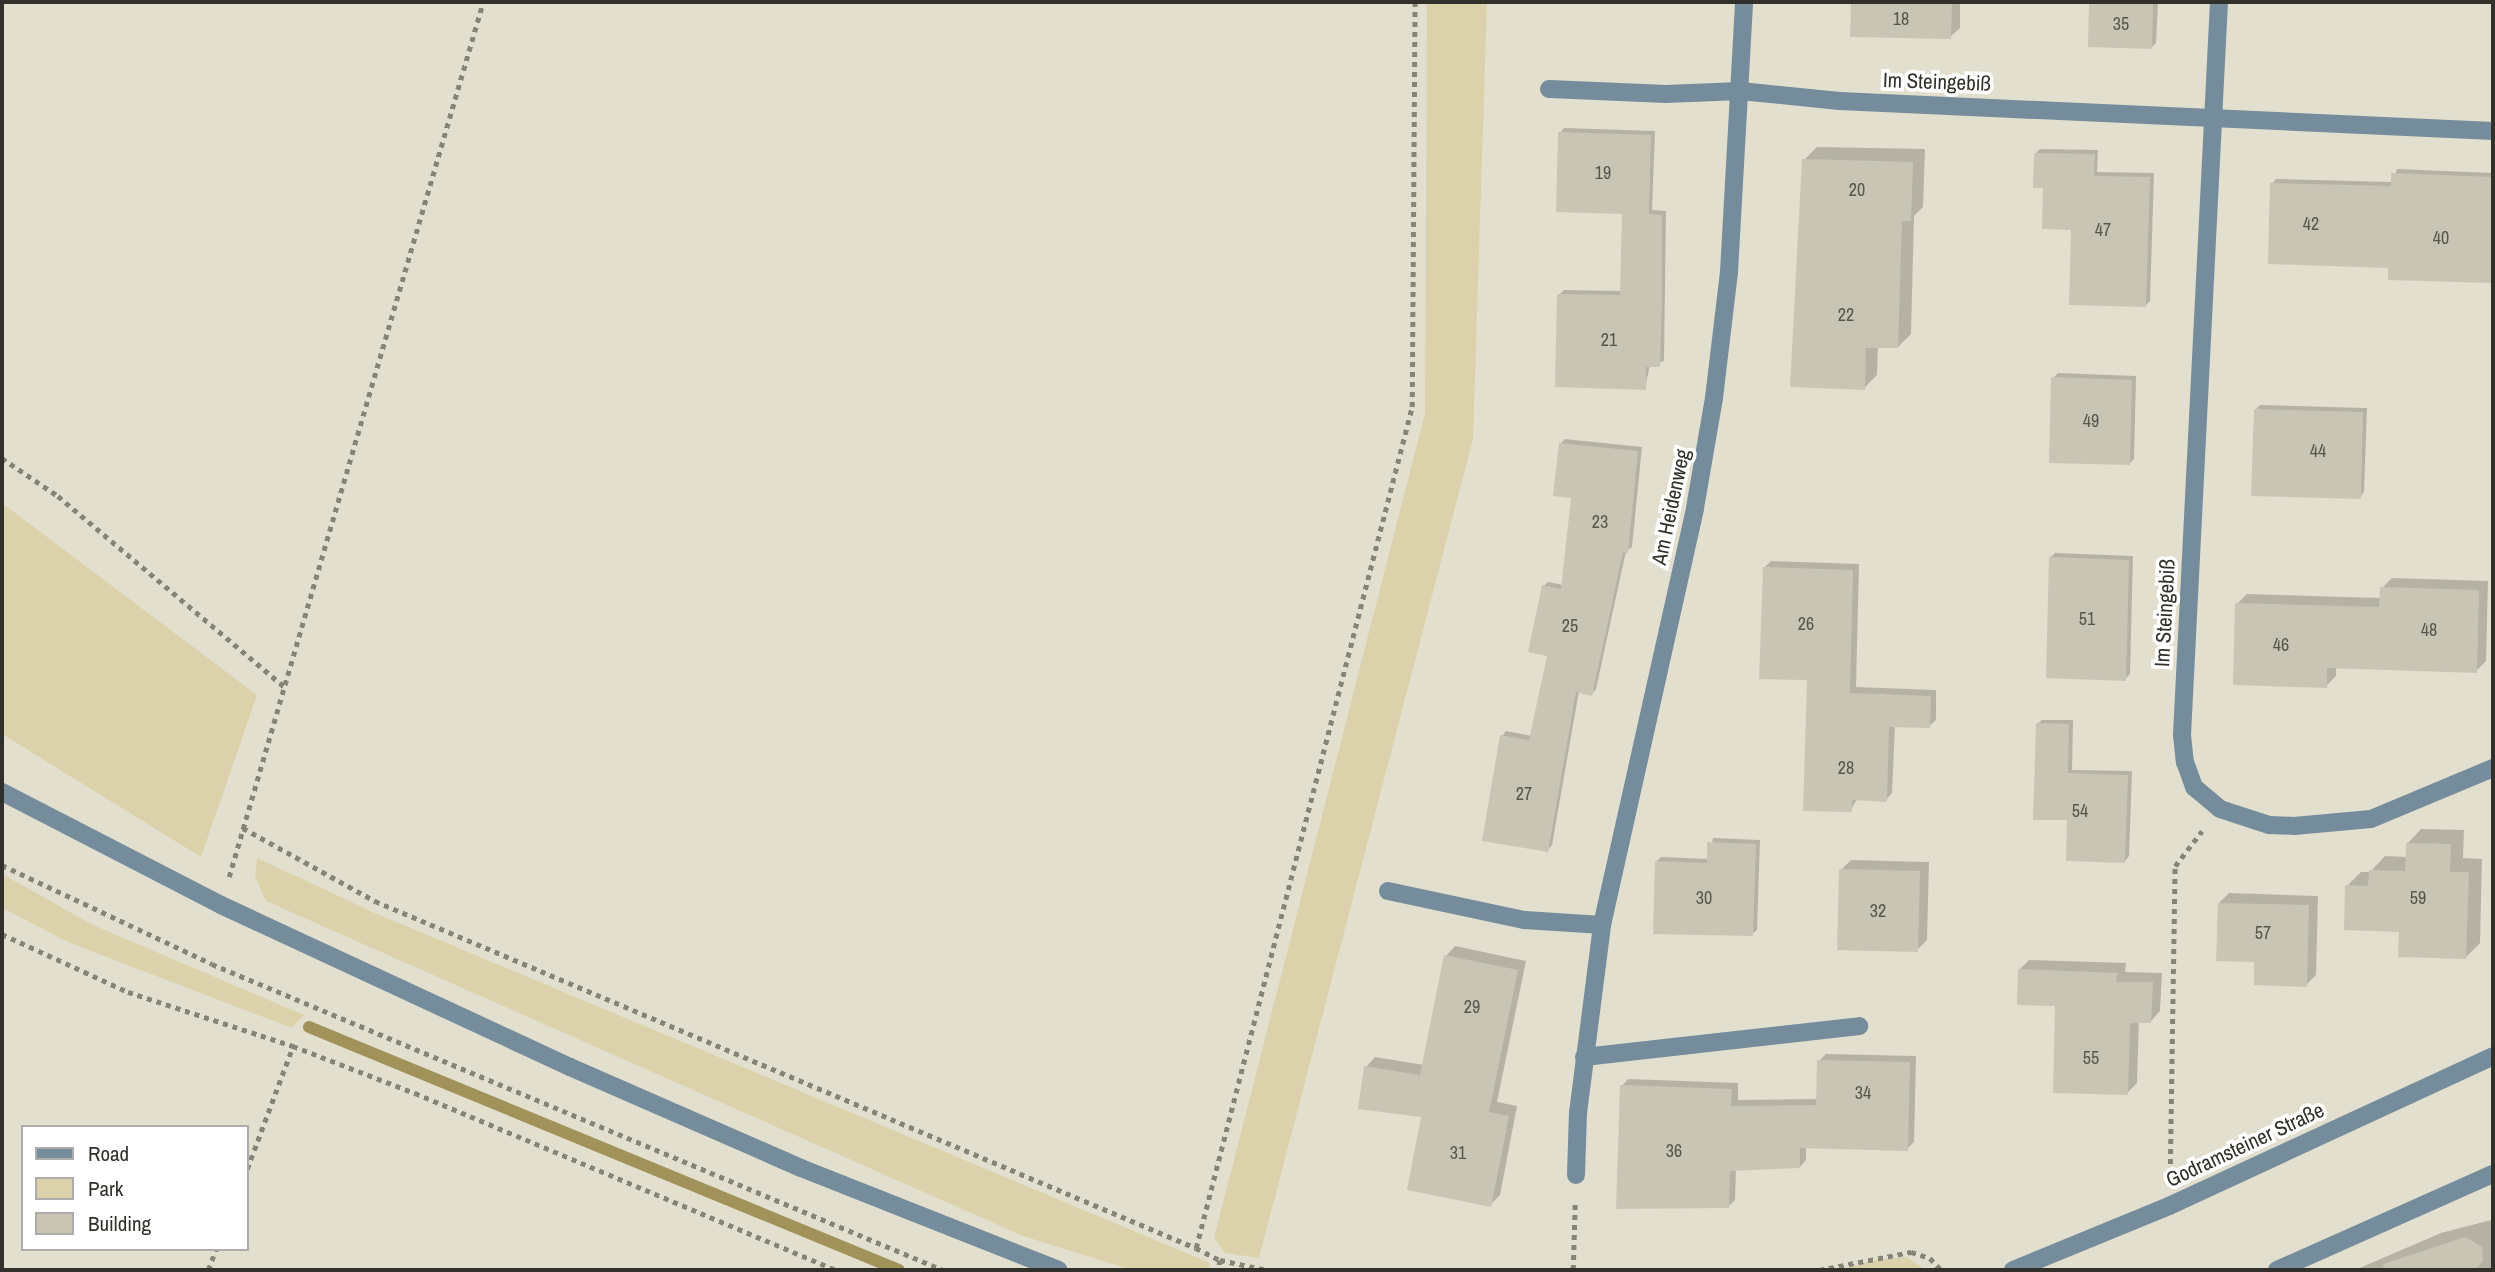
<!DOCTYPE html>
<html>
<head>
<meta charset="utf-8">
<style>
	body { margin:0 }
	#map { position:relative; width:2495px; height:1272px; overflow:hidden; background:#e3dfce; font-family:"Archivo Narrow",sans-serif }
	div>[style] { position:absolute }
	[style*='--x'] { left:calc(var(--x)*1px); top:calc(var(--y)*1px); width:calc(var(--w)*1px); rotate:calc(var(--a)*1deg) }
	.green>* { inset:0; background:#dbd2ab }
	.shadow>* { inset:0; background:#0003 }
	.stream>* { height:12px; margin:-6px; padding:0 6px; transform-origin:6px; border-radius:6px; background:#a09259 }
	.building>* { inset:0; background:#c9c5b5 }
	.path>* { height:4.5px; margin-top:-2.25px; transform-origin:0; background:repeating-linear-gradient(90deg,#868378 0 5px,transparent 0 10px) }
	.minor>* { height:18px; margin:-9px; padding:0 9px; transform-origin:9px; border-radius:9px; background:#748c9b }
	span { translate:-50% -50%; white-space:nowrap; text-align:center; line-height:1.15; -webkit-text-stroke:7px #fff; paint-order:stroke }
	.number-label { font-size:18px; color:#58554d }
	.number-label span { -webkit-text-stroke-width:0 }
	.street-label { font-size:21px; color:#32302a }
	.frame { position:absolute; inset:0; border:4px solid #32302a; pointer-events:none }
	.legend { position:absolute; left:21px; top:1125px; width:228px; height:126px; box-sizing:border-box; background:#fff; border:2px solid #adacaa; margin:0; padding:9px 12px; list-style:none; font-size:21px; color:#32302a }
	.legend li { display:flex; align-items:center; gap:14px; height:35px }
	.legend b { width:35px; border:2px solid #adacaa }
</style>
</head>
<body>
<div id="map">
	<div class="green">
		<i style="clip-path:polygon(1427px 2px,1487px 2px,1473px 439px,1259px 1258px,1225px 1253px,1214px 1238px,1425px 413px)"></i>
		<i style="clip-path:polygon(2px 503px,257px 695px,201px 857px,2px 734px)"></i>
		<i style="clip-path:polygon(257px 858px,375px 913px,1210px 1263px,1208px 1270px,1132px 1270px,1023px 1236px,266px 901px,255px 877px)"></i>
		<i style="clip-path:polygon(2px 874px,93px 925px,304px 1015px,292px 1028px,70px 943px,2px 908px)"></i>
		<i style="clip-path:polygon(1907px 1257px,1926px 1270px,1838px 1270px,1875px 1260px)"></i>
	</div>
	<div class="shadow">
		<i style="clip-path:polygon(1853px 2px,1960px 2px,1960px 28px,1950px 37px,1852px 35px)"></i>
		<i style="clip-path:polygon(2091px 2px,2158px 2px,2156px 43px,2152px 47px,2090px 45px)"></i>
		<i style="clip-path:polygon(1564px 128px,1655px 131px,1652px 210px,1666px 211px,1664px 361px,1650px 365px,1645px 388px,1559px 295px,1564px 290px,1622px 291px,1624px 212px,1560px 133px)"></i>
		<i style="clip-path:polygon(1817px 147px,1925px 149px,1923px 207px,1914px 216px,1911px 334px,1898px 347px,1878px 346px,1877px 375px,1864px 388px,1804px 160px)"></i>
		<i style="clip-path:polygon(2040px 149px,2098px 150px,2097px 172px,2154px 173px,2150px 301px,2146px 305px,2073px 229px,2045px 187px,2036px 153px)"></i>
		<i style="clip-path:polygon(2397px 169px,2493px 173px,2490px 281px,2390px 266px,2272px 184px,2276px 179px,2393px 182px)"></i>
		<i style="clip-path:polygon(2058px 373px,2136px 376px,2134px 459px,2130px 463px,2053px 378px)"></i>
		<i style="clip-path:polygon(2260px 405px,2367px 408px,2364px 492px,2360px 497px,2255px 410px)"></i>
		<i style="clip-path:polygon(1565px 439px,1642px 447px,1632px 547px,1626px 551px,1596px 689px,1592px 694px,1579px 691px,1552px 845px,1548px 850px,1502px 736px,1506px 731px,1532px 736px,1549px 655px,1544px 586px,1548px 582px,1563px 585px,1573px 497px,1560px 444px)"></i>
		<i style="clip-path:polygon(2055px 553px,2133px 556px,2130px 674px,2125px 679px,2050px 558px)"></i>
		<i style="clip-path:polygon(1771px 561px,1859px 564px,1856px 687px,1936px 690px,1936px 720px,1929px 726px,1895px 725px,1892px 793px,1886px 800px,1857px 799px,1851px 810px,1809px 679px,1764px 568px)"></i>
		<i style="clip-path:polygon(2392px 578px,2488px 581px,2486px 661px,2476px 671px,2336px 667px,2336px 676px,2326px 686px,2237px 604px,2247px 594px,2381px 598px,2382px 588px)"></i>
		<i style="clip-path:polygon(2042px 720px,2073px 720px,2072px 770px,2132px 771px,2129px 856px,2125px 861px,2069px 818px,2037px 724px)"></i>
		<i style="clip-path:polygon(2421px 829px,2464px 830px,2463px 858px,2482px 859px,2480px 943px,2466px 957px,2401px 930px,2347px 886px,2361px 872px,2370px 872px,2385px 856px,2407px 857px,2407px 844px)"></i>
		<i style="clip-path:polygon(1713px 838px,1760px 840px,1757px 930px,1752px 934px,1657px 861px,1661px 857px,1709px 859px)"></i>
		<i style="clip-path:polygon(1851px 860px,1929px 862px,1927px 940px,1917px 950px,1841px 870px)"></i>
		<i style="clip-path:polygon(2229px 893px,2318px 896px,2316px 975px,2306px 985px,2256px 961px,2219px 903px)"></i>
		<i style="clip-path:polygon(1455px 946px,1526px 961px,1497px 1102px,1517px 1106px,1500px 1195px,1490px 1205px,1423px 1116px,1366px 1067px,1375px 1057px,1424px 1065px,1446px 956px)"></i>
		<i style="clip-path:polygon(2029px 960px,2126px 963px,2125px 972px,2162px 973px,2160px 1011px,2151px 1021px,2139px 1021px,2137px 1083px,2127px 1093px,2057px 1005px,2019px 970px)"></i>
		<i style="clip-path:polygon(1826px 1054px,1916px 1056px,1914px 1142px,1907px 1149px,1806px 1146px,1806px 1160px,1800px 1167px,1736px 1169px,1735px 1200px,1728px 1207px,1622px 1086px,1628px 1079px,1738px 1083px,1738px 1100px,1818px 1099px,1819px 1061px)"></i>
		<i style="clip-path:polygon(2491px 1220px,2493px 1270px,2355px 1270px,2441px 1233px)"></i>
	</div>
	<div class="stream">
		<i style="--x:309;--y:1027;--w:638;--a:22.39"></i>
	</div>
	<div class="building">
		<i style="clip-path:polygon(1851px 2px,1952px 2px,1951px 39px,1850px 37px)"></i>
		<i style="clip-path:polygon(2089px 2px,2153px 2px,2152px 49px,2088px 47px)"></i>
		<i style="clip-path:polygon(1558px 132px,1651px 135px,1649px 214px,1662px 215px,1662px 300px,1660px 367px,1646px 367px,1646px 390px,1555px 387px,1557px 294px,1620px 295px,1622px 214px,1556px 212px)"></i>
		<i style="clip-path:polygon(2034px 153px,2095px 154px,2094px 176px,2150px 177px,2146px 307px,2069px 305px,2071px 230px,2042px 229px,2043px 188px,2033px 188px)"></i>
		<i style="clip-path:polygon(1802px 159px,1913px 162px,1911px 221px,1902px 221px,1898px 348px,1866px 348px,1865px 390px,1790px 387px)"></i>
		<i style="clip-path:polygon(2391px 173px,2493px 177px,2491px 283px,2388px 280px,2388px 268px,2268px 264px,2270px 183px,2391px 186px)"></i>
		<i style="clip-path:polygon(2051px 377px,2132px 380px,2130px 465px,2049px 463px)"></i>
		<i style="clip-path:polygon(2254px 409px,2363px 412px,2361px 499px,2251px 496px)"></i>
		<i style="clip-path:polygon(1559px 443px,1638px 451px,1628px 553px,1623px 552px,1592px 696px,1576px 692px,1548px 852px,1482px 841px,1500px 735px,1529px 740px,1547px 656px,1528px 652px,1542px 585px,1561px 589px,1571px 498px,1553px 496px)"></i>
		<i style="clip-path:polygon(2049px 557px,2129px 560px,2126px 681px,2046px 678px)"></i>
		<i style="clip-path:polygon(1763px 567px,1853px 570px,1850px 693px,1931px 696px,1930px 728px,1889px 727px,1887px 802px,1852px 800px,1852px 812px,1803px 811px,1807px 680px,1759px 679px)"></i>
		<i style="clip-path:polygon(2380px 587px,2479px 590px,2477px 673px,2327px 668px,2327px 688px,2233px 685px,2235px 603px,2379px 607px)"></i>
		<i style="clip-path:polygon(2036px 723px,2069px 724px,2068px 773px,2128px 775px,2125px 863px,2066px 861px,2067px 820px,2033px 820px)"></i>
		<i style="clip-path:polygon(1707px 842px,1756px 844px,1753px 936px,1653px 934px,1655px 861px,1707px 863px)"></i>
		<i style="clip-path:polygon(2406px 843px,2451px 844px,2450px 872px,2469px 872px,2466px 959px,2398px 957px,2399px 932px,2344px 930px,2345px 885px,2368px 886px,2369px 870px,2405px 871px)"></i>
		<i style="clip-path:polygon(1839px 869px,1920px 871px,1918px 952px,1837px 950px)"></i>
		<i style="clip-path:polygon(2218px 903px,2309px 905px,2307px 987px,2254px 985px,2254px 962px,2216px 961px)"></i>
		<i style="clip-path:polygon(1444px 955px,1518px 970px,1489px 1112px,1509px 1116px,1491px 1207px,1407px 1190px,1421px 1117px,1358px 1109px,1364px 1066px,1420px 1075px)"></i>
		<i style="clip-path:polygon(2018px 969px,2117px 973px,2116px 982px,2153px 982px,2151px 1023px,2130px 1023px,2128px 1095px,2053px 1093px,2055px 1006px,2017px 1005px)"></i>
		<i style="clip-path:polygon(1817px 1060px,1910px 1062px,1908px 1151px,1800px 1148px,1800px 1168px,1730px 1171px,1729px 1208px,1616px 1209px,1620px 1085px,1732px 1089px,1731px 1106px,1816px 1105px)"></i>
		<i style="clip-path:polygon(2465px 1237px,2482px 1247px,2483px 1260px,2476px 1270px,2384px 1270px,2383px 1264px)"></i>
	</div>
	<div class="path">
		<i style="--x:2;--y:458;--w:68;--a:34.2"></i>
		<i style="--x:58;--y:496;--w:297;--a:40.1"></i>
		<i style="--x:243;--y:828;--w:151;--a:28.9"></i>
		<i style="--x:375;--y:901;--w:891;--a:22.91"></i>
		<i style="--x:1196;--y:1248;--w:27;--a:27"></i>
		<i style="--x:1220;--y:1260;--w:10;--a:96"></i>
		<i style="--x:2;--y:865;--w:232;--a:25.2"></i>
		<i style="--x:212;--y:964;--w:792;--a:22.71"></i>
		<i style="--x:229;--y:877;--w:911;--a:-73.81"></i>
		<i style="--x:2;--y:934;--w:139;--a:24.7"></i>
		<i style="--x:128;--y:992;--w:174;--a:18.1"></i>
		<i style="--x:293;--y:1046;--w:131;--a:21.1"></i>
		<i style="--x:415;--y:1093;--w:458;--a:22.8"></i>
		<i style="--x:247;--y:1169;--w:131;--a:-69.5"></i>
		<i style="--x:2170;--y:1174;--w:308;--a:-89.1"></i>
		<i style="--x:2175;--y:866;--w:44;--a:-52.4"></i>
		<i style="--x:1196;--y:1248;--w:868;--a:-75.6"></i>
		<i style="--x:1412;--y:407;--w:405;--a:-89.6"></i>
		<i style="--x:1220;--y:1260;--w:48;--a:12"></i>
		<i style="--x:208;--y:1270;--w:22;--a:-69"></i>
		<i style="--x:1573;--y:1270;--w:66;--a:-88.3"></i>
		<i style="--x:1819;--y:1270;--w:94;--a:-11.1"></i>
		<i style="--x:1911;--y:1252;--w:20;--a:18"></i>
		<i style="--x:1930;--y:1258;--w:16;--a:47"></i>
	</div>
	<div class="minor">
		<i style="--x:2219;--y:2;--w:734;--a:92.89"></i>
		<i style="--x:2182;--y:735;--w:27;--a:84"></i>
		<i style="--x:2185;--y:762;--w:27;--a:70"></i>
		<i style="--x:2194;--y:787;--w:34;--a:40"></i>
		<i style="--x:2220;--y:809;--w:52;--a:18.1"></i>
		<i style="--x:2269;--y:825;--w:25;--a:2"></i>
		<i style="--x:2294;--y:826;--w:77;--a:-5.2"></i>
		<i style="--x:2371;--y:819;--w:132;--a:-22.7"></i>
		<i style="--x:1549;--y:89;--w:117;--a:2.4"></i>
		<i style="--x:1666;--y:94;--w:74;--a:-2.3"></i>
		<i style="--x:1740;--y:91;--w:100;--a:5.7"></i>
		<i style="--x:1840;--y:101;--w:654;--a:2.63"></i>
		<i style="--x:2;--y:792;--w:246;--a:27.3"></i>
		<i style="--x:221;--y:905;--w:385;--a:24.9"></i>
		<i style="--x:570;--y:1067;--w:252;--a:23.6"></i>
		<i style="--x:801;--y:1168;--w:277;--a:21.6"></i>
		<i style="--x:1388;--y:891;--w:140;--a:12"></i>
		<i style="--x:1525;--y:920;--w:77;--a:3.7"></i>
		<i style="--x:1584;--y:1057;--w:277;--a:-6.4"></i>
		<i style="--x:1576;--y:1175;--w:62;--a:-88.2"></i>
		<i style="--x:1578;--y:1113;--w:190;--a:-82.7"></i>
		<i style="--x:1602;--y:925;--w:427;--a:-77.4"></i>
		<i style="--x:1695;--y:508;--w:112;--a:-80.2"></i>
		<i style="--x:1714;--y:398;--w:127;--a:-83.2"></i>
		<i style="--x:1729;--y:272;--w:270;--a:-86.8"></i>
		<i style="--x:2013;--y:1270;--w:169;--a:-22.3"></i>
		<i style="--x:2169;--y:1206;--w:357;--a:-24.8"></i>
		<i style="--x:2277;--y:1270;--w:236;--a:-24"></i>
	</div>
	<div class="number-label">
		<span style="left:1901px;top:19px">18</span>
		<span style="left:2121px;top:24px">35</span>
		<span style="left:1603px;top:173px">19</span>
		<span style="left:1857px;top:190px">20</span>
		<span style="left:2311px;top:224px">42</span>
		<span style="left:2103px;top:230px">47</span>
		<span style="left:2441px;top:238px">40</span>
		<span style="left:1846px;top:315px">22</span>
		<span style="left:1609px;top:340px">21</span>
		<span style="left:2091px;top:421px">49</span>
		<span style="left:2318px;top:451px">44</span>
		<span style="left:1600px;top:522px">23</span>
		<span style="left:2087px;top:619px">51</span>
		<span style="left:1806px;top:624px">26</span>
		<span style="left:1570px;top:626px">25</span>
		<span style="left:2429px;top:630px">48</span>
		<span style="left:2281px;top:645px">46</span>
		<span style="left:1846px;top:768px">28</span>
		<span style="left:1524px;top:794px">27</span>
		<span style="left:2080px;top:811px">54</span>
		<span style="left:1704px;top:898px">30</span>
		<span style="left:2418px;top:898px">59</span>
		<span style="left:1878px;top:911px">32</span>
		<span style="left:2263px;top:933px">57</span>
		<span style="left:1472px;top:1007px">29</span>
		<span style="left:2091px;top:1058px">55</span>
		<span style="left:1863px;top:1093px">34</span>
		<span style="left:1674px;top:1151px">36</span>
		<span style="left:1458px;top:1153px">31</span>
	</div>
	<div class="street-label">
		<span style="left:1937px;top:82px;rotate:2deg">Im Steingebiß</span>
		<span style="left:1671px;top:507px;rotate:-78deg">Am Heidenweg</span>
		<span style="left:2165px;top:613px;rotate:-87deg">Im Steingebiß</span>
		<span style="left:2245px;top:1145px;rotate:-25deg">Godramsteiner Straße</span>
	</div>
	<div class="frame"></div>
	<ul class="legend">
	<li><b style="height:9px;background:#748c9b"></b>Road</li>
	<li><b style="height:19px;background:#dbd2ab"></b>Park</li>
	<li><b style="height:19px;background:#c9c5b5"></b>Building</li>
	</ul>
</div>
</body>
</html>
